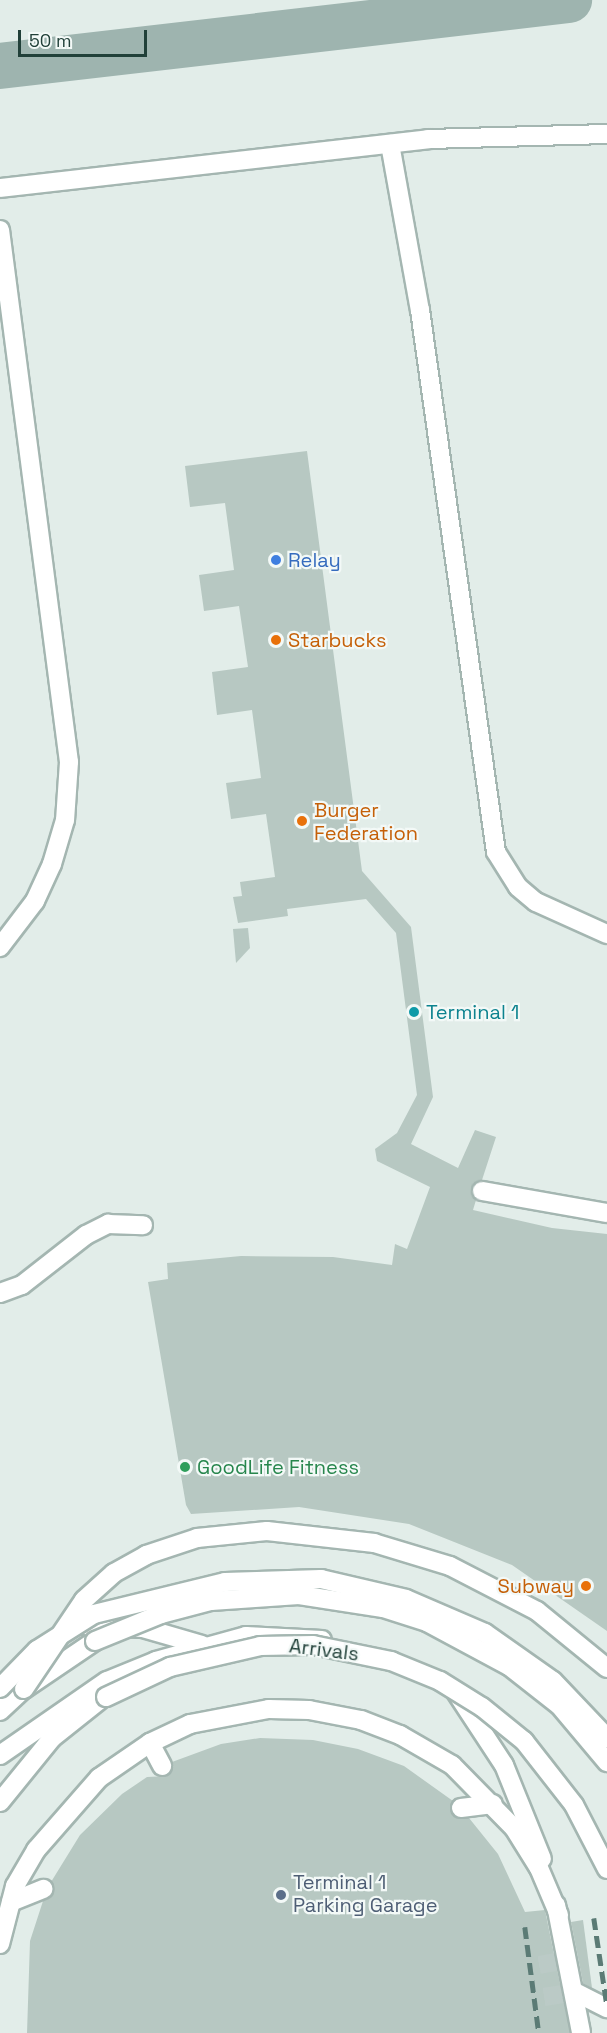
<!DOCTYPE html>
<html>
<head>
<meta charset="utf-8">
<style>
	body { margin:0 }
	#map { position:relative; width:607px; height:2033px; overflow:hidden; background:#e2ede9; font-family:"Space Grotesk",sans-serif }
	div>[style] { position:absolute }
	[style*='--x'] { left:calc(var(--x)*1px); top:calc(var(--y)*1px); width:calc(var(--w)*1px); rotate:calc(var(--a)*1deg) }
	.taxiway>* { height:46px; margin:-23px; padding:0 23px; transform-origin:23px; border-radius:23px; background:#9eb4af }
	.building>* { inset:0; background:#b7c8c2 }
	.minor-tunnel>* { height:18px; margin-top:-9px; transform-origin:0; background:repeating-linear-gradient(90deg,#bbcac6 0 18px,transparent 0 27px) }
	.roads { filter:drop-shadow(2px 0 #a4b6b1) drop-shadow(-2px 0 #a4b6b1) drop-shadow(0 2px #a4b6b1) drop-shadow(0 -2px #a4b6b1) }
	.minor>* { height:18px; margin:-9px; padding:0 9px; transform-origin:9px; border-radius:9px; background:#fff }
	.rail>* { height:4.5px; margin-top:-2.25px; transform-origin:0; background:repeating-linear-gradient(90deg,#5b7b75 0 12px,transparent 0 18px) }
	.bridges { filter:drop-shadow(2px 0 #a4b6b1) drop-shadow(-2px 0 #a4b6b1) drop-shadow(0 2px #a4b6b1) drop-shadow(0 -2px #a4b6b1) }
	.minor-bridge>* { height:18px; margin:-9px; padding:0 9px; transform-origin:9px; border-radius:9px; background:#fff }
	.dots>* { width:16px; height:16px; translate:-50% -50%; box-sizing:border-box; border:3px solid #f3f9f7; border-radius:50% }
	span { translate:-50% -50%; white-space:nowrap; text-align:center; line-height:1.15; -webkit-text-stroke:4.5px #f3f9f7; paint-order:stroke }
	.shop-label { font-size:20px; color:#366cbe }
	.left { translate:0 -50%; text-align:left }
	.food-label { font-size:20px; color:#c56008 }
	.right { translate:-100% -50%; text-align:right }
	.culture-label { font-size:20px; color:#0d838f }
	.leisure-label { font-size:20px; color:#27864d }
	.street-label { font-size:20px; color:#214039 }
	.service-label { font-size:20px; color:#4e5e75 }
	.scale { position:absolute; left:18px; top:30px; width:129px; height:27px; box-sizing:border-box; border:3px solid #214039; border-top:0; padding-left:8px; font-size:18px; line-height:21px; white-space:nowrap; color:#214039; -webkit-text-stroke:4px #f3f9f7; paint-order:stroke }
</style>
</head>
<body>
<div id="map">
	<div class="taxiway">
		<i style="--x:0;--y:66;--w:573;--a:-6.62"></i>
	</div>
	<div class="building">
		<i style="clip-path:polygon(307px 451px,362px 871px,411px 927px,433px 1097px,411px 1144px,458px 1168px,475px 1130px,496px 1137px,482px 1180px,471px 1188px,476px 1200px,473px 1210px,552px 1228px,607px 1234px,607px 1631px,512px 1565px,409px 1524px,299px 1507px,191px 1514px,186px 1505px,148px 1282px,168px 1279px,167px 1263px,241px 1256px,333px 1257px,392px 1265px,395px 1244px,407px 1249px,430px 1187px,377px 1161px,375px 1149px,397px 1133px,417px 1095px,396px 933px,366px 899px,287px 909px,288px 916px,238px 923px,233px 897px,242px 896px,240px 882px,275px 877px,266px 814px,231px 819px,226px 783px,261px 778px,252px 710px,217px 715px,212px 672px,248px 667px,239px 606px,204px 611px,199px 575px,234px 570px,225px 503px,190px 507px,185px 466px)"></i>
		<i style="clip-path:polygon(248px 928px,250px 948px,236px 963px,233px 929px)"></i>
		<i style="clip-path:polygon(260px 1738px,313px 1740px,358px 1749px,404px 1766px,453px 1801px,452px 1815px,469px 1818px,498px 1854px,525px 1912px,545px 1910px,570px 2033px,27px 2033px,30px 1941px,43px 1901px,54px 1891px,51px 1882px,80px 1835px,122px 1794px,147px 1777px,168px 1776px,172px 1762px,221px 1744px)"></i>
		<i style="clip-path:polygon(583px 1920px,592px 1988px,583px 1983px,571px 1922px)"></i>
	</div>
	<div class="minor-tunnel">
		<i style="--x:539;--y:1965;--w:29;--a:-10"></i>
		<i style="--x:544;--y:1997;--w:31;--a:-9"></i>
	</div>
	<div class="roads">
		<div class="minor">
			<i style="--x:390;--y:144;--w:169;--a:79.8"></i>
			<i style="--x:420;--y:310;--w:547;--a:82.02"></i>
			<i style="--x:496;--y:852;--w:41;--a:57.8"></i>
			<i style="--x:518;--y:887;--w:23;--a:40"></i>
			<i style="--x:536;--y:902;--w:78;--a:24.3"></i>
			<i style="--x:0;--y:188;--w:431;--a:-6.5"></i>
			<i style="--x:428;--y:139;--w:179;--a:-1.6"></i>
			<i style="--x:0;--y:230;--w:536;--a:82.61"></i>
			<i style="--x:69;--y:762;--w:58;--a:93.9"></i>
			<i style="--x:65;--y:820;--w:46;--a:106.5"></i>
			<i style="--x:52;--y:864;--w:41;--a:114.7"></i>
			<i style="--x:35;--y:901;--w:58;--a:127.3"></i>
			<i style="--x:482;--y:1191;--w:127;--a:10"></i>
			<i style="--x:0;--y:1293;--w:23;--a:-20"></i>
			<i style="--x:22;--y:1285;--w:81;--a:-38"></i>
			<i style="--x:86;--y:1235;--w:25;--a:-27"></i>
			<i style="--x:108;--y:1224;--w:35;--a:2"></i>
			<i style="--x:84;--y:1625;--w:59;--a:2.9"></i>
			<i style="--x:143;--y:1628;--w:61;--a:16.1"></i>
			<i style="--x:456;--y:1692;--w:87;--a:56.7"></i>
			<i style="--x:504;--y:1765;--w:101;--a:68"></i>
			<i style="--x:0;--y:1711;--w:33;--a:-43"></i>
			<i style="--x:24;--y:1689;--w:86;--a:-34.1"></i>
			<i style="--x:150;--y:1743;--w:26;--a:62"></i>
			<i style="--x:0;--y:1755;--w:130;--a:-34.7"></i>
			<i style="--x:107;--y:1681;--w:53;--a:-22.2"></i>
			<i style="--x:156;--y:1661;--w:93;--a:-15.5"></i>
			<i style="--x:246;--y:1636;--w:76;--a:3"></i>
			<i style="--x:0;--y:1802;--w:82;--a:-50.9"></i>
			<i style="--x:52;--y:1738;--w:63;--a:-38.5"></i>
			<i style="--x:461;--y:1808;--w:32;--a:-7"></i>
			<i style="--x:11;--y:1902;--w:35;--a:-22"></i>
			<i style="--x:556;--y:1905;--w:130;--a:78.9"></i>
			<i style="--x:0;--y:1944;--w:60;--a:-75.5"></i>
			<i style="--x:15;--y:1886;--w:42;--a:-59.7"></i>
			<i style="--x:36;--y:1850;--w:96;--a:-48.8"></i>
			<i style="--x:99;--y:1778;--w:62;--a:-34.5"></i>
			<i style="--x:150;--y:1743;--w:44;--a:-25.4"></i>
			<i style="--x:190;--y:1724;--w:80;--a:-10.8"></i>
			<i style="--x:269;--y:1709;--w:40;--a:1.4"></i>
			<i style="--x:309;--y:1710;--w:53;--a:10.9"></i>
			<i style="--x:361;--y:1720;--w:42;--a:21"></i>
			<i style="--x:400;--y:1735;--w:60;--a:30"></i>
			<i style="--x:452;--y:1765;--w:88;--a:45.5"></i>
			<i style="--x:514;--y:1828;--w:47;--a:58"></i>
			<i style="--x:539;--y:1868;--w:51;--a:66.9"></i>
			<i style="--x:575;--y:1992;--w:36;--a:27"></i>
		</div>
	</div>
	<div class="rail">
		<i style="--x:594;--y:1918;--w:88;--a:81.5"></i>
		<i style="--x:525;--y:1927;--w:107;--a:82.5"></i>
	</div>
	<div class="bridges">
		<div class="minor-bridge">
			<i style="--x:95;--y:1641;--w:71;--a:-22.2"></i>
			<i style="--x:161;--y:1614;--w:52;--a:-14.6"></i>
			<i style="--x:211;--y:1601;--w:88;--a:-3.9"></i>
			<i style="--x:299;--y:1595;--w:85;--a:8.8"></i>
			<i style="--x:383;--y:1608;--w:46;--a:17.7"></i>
			<i style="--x:427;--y:1622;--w:93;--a:28.2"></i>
			<i style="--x:509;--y:1666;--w:63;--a:38"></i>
			<i style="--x:559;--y:1705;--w:75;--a:49.9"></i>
			<i style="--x:0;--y:1688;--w:53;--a:-45.8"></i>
			<i style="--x:37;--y:1650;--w:67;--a:-32.3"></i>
			<i style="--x:94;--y:1614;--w:135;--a:-13.7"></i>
			<i style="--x:225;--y:1582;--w:96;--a:-1.8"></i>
			<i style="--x:321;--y:1579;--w:87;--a:13.2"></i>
			<i style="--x:406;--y:1599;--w:86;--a:23.3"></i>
			<i style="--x:485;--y:1633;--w:83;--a:35.2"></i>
			<i style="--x:553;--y:1681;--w:79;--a:46.5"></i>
			<i style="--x:24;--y:1689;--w:107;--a:-56"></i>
			<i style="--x:84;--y:1600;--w:40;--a:-42"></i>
			<i style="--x:114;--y:1573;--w:37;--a:-29"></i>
			<i style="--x:146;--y:1555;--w:54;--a:-18.4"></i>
			<i style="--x:197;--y:1538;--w:70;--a:-5.7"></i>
			<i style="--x:267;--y:1531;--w:108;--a:6.4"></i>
			<i style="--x:374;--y:1543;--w:79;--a:16.8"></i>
			<i style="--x:450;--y:1566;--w:98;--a:27.3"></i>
			<i style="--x:537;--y:1611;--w:90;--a:39.2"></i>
			<i style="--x:106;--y:1697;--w:71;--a:-25.1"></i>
			<i style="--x:170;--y:1667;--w:92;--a:-13.1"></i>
			<i style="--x:260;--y:1646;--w:53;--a:-1.1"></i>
			<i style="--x:313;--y:1645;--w:80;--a:11.6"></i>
			<i style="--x:391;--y:1661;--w:53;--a:22.2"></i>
			<i style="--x:440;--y:1681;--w:49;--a:31.8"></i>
			<i style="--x:482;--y:1707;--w:54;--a:39"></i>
			<i style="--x:524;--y:1741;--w:81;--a:52"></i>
			<i style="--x:574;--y:1805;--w:72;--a:62.7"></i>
		</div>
	</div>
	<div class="dots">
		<i style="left:276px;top:560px;background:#3f7fe0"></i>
		<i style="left:276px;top:640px;background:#e8710a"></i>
		<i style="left:302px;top:821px;background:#e8710a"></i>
		<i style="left:414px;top:1012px;background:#0f9aa8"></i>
		<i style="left:185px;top:1467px;background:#2e9e5b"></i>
		<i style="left:586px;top:1586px;background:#e8710a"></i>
		<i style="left:281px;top:1895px;background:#5c6f8a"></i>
	</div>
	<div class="shop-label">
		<span class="left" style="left:288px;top:560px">Relay</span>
	</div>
	<div class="food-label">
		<span class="left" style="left:288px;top:640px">Starbucks</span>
		<span class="left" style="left:314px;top:822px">Burger<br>Federation</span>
		<span class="right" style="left:574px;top:1586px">Subway</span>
	</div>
	<div class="culture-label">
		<span class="left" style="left:426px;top:1012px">Terminal 1</span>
	</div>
	<div class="leisure-label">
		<span class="left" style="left:197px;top:1467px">GoodLife Fitness</span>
	</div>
	<div class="street-label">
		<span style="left:324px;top:1650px;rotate:7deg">Arrivals</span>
	</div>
	<div class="service-label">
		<span class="left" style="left:293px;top:1894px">Terminal 1<br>Parking Garage</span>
	</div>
	<div class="scale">50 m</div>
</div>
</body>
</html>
